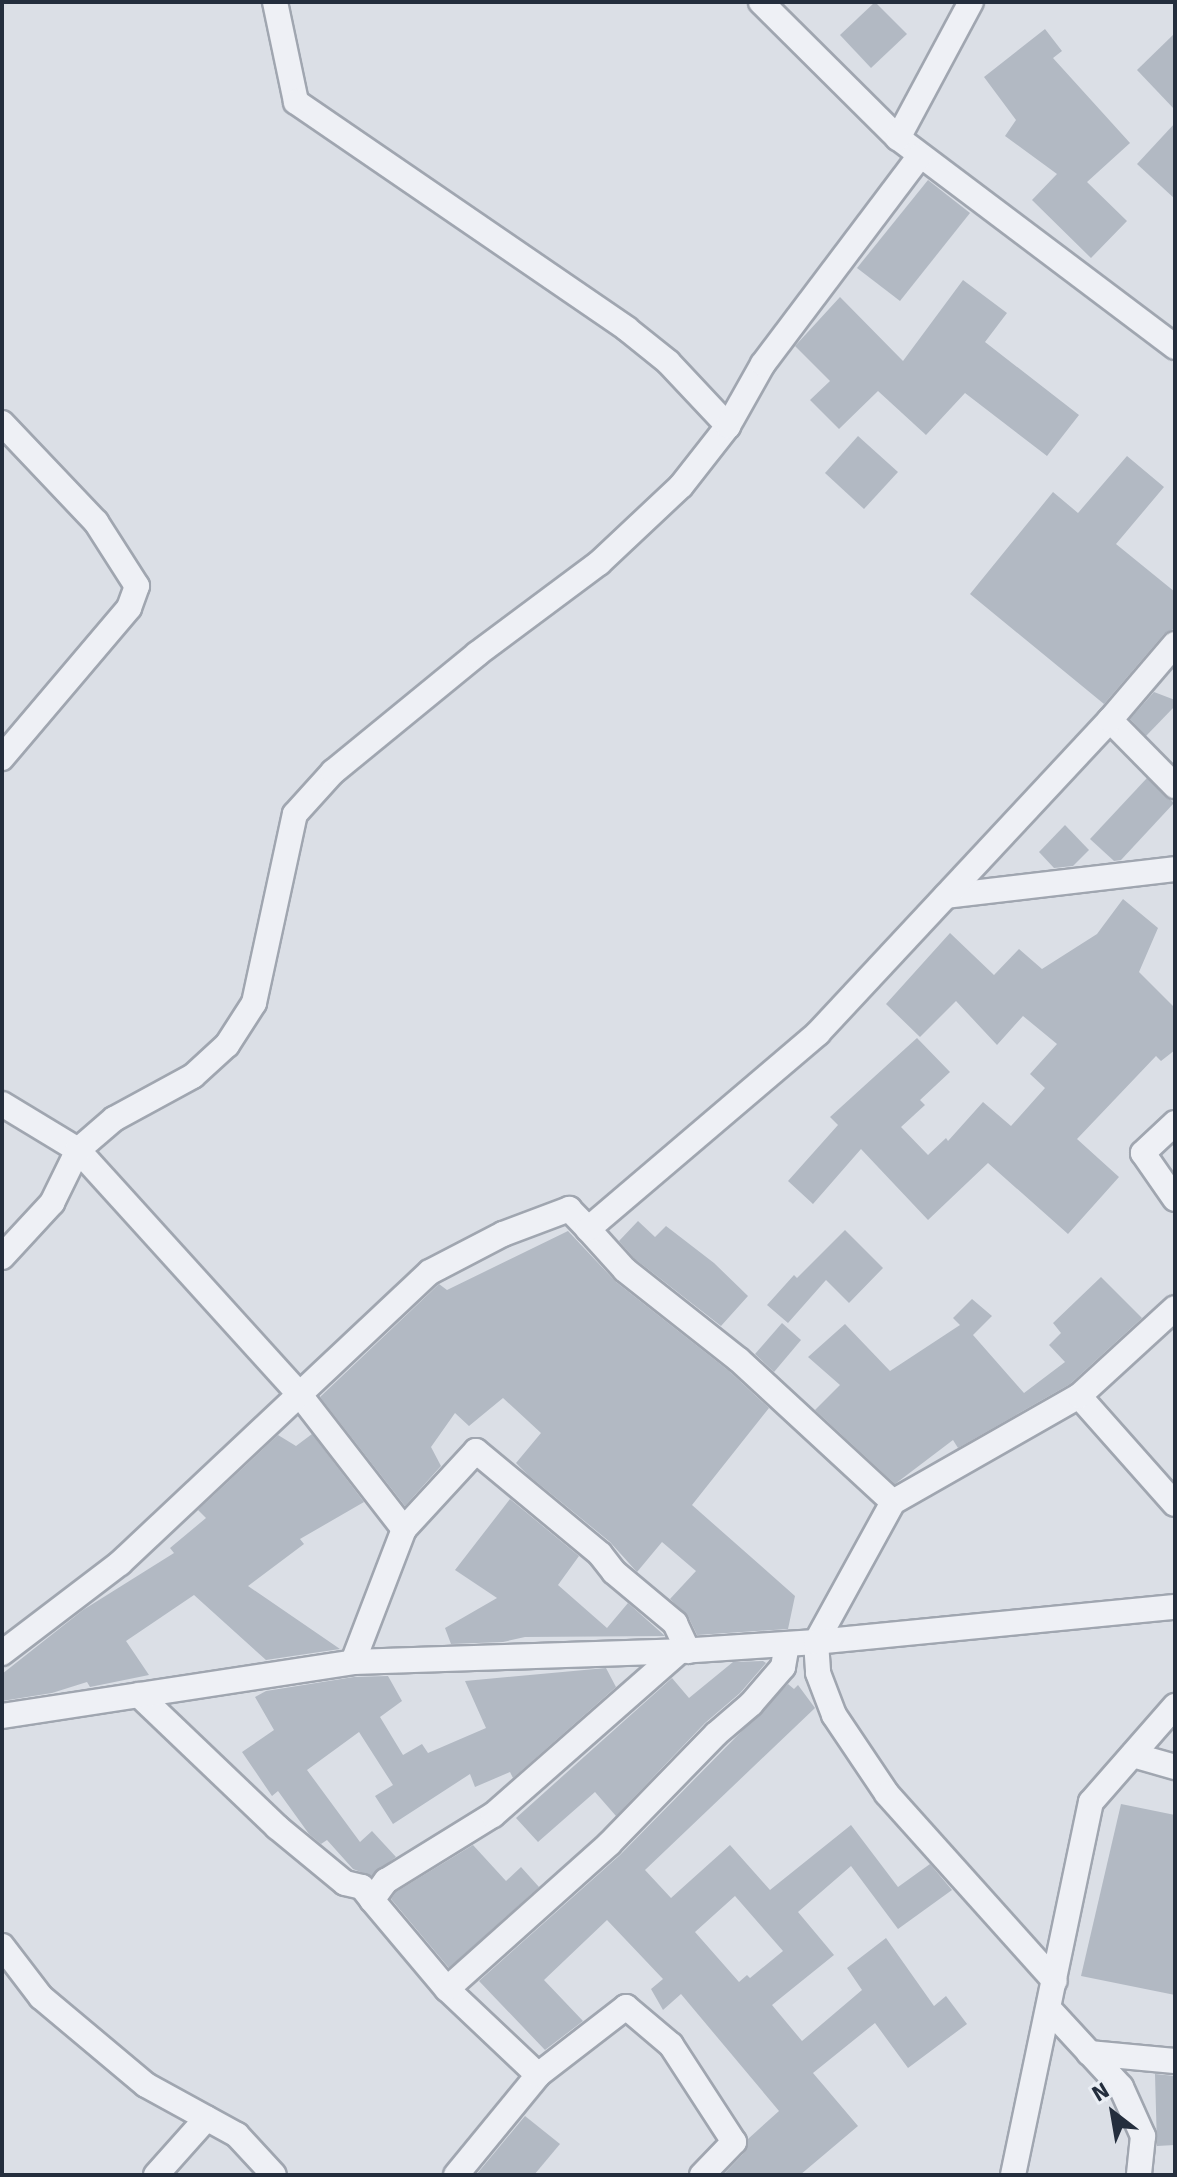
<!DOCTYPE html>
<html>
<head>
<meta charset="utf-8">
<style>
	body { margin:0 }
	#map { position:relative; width:1177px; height:2177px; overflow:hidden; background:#dbdfe6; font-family:Signika,sans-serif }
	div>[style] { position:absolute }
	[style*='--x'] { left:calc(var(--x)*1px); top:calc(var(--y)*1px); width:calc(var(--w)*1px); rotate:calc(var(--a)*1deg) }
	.building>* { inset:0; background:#b2b9c3 }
	.roads { filter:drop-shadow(2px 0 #a0a6b0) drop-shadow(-2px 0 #a0a6b0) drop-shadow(0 2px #a0a6b0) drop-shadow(0 -2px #a0a6b0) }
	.minor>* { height:24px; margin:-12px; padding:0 12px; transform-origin:12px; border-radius:12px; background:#eef0f5 }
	span { translate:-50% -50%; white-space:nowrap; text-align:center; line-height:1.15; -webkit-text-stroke:6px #eaeef4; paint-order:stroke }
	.frame { position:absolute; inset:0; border:4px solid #242e3d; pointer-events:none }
	.north { position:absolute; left:1073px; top:2073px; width:80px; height:80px; -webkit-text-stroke:6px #eaeef4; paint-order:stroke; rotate:329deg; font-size:22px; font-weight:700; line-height:32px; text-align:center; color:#242e3d }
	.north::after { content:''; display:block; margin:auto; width:28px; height:36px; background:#242e3d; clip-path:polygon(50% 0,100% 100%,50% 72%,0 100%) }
</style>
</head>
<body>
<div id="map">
	<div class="building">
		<i style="clip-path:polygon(875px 2px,907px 34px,871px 68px,840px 35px)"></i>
		<i style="clip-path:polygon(1045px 29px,1062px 51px,1053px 58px,1130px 143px,1087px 182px,1127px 221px,1091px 258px,1032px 200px,1057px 174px,1005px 136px,1016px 120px,984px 77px)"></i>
		<i style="clip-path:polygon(1175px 33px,1175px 110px,1137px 70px)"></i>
		<i style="clip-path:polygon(1175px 123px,1175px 199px,1137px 164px)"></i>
		<i style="clip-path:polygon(928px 180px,970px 213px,900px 301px,857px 268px)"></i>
		<i style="clip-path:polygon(963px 280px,1007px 313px,985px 342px,1079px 415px,1047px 456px,965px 393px,926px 435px,878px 391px,839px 429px,810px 400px,830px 381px,795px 346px,840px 297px,903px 361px)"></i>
		<i style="clip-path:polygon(858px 436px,898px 472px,864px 509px,825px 473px)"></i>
		<i style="clip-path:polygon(1127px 456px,1164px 487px,1116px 544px,1175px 592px,1175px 628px,1164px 634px,1104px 704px,970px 594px,1053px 492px,1078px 513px)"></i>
		<i style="clip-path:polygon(1154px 692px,1175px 700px,1175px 706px,1146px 736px,1130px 719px)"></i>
		<i style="clip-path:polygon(1147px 778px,1174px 803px,1121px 860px,1114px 861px,1090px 839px)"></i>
		<i style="clip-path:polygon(1065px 825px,1089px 850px,1073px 866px,1054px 868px,1039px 852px)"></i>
		<i style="clip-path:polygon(1123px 899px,1158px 928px,1139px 972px,1175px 1008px,1175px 1050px,1161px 1061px,1156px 1056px,1077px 1139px,1119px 1177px,1068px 1234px,988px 1163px,928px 1220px,861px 1149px,813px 1204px,788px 1181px,838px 1125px,830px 1117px,917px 1038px,950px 1072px,920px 1100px,925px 1105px,901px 1127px,928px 1155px,946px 1138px,948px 1141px,983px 1102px,1011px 1126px,1045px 1088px,1030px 1074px,1057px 1044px,1023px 1016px,997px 1045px,956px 1001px,920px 1037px,886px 1004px,950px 933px,994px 975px,1019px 949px,1042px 969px,1097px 934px)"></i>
		<i style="clip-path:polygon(638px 1221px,655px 1237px,666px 1226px,714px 1263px,748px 1296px,721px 1326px,635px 1259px,619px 1241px)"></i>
		<i style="clip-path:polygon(845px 1230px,883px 1268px,849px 1303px,826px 1280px,788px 1323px,767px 1305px,794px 1275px,797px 1278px)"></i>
		<i style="clip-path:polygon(568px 1231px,616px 1282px,729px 1371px,769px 1408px,692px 1505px,795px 1596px,788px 1629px,697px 1635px,688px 1616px,670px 1599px,696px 1571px,662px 1542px,637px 1572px,610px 1542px,528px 1475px,516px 1463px,541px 1433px,503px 1398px,469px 1426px,455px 1413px,431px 1447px,441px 1466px,405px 1506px,320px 1397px,439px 1284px,447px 1290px)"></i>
		<i style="clip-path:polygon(1101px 1277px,1142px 1318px,1070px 1384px,958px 1448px,953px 1440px,895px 1484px,815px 1410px,840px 1385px,808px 1357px,845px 1324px,890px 1371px,960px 1325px,953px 1318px,972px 1299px,992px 1316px,973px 1335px,1024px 1393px,1065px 1362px,1049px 1345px,1061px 1333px,1053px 1323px)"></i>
		<i style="clip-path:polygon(782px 1323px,801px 1340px,774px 1372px,755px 1354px)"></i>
		<i style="clip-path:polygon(312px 1434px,364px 1502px,300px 1539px,304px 1544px,248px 1586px,340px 1649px,266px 1660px,194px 1595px,126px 1641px,149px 1675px,90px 1687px,87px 1682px,52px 1693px,2px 1701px,2px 1674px,83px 1610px,174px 1553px,170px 1548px,206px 1518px,198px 1510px,278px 1435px,296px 1446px)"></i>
		<i style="clip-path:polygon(510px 1499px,579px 1556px,558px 1585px,607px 1628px,628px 1603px,665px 1636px,525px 1637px,503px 1642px,451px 1644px,445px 1628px,497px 1598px,455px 1570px)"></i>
		<i style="clip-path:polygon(763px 1661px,766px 1663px,740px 1693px,705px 1723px,616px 1816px,595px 1792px,538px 1842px,516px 1818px,672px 1678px,689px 1698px,733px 1662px)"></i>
		<i style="clip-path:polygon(606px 1668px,616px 1687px,513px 1778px,510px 1772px,475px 1787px,470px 1774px,393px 1824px,375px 1796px,393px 1785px,359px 1732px,307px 1770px,360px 1842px,372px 1831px,396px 1857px,371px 1876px,353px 1869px,327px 1840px,321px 1844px,309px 1834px,278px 1791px,272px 1796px,242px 1752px,274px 1730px,255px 1697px,266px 1691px,354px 1677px,388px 1676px,402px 1701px,380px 1717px,403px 1755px,422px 1744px,428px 1753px,486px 1728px,465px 1681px)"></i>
		<i style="clip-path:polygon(evenodd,788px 1684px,794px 1689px,798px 1685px,815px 1708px,645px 1870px,671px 1898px,730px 1845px,770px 1890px,851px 1825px,898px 1887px,930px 1864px,952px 1890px,898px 1929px,851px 1866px,798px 1912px,834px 1955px,772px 2005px,802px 2041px,862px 1990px,847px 1968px,886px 1938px,934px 2006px,946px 1996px,967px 2024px,908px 2068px,875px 2023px,813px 2073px,858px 2126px,800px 2175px,723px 2175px,745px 2152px,748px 2139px,779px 2111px,681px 1994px,663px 2010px,651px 1989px,663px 1979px,607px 1920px,544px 1980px,583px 2021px,545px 2050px,479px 1981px,620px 1855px,788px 1684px,735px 1896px,783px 1951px,750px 1978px,747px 1975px,739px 1982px,695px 1932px,735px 1896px)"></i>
		<i style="clip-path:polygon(1121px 1804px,1175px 1815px,1175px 1995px,1081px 1976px)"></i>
		<i style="clip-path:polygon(473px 1845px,506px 1881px,521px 1867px,539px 1887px,449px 1968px,391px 1899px,396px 1892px)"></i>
		<i style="clip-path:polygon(1155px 2074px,1175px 2076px,1175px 2145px,1157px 2146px)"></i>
		<i style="clip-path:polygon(525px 2116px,560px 2144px,534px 2175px,476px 2175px)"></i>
	</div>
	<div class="roads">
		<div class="minor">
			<i style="--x:275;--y:2;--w:102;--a:78.1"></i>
			<i style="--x:296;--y:102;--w:401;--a:34.4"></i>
			<i style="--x:627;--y:329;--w:53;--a:38.8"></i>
			<i style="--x:668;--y:362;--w:88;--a:46.8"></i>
			<i style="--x:761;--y:2;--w:193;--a:44.8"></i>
			<i style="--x:898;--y:138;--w:347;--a:37"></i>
			<i style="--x:898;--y:138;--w:154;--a:-61.8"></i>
			<i style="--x:2;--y:423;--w:137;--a:46.5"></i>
			<i style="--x:96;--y:522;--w:76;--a:57.4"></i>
			<i style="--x:137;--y:586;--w:23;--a:110"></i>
			<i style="--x:129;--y:608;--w:197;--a:130.3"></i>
			<i style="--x:1110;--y:720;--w:93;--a:45.4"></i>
			<i style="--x:946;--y:896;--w:231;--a:-6.7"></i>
			<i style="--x:2;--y:1104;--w:89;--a:31.2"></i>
			<i style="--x:78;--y:1150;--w:331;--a:47.8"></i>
			<i style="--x:300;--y:1395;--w:170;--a:52.2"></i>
			<i style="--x:404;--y:1529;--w:142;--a:111"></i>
			<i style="--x:1175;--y:1123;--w:44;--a:136.8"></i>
			<i style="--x:1143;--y:1153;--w:56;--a:55.2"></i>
			<i style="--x:588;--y:1229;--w:55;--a:47.9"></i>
			<i style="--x:625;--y:1270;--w:145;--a:38.3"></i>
			<i style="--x:739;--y:1360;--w:209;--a:42.7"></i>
			<i style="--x:893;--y:1502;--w:160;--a:118.8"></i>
			<i style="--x:816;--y:1642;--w:31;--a:86"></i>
			<i style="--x:818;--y:1673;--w:45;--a:69.1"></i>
			<i style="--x:834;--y:1715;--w:95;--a:56.1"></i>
			<i style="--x:887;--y:1794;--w:251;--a:48.1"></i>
			<i style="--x:2;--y:1257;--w:74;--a:-47.2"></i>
			<i style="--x:52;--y:1203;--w:59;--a:-63.9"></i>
			<i style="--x:78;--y:1150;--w:48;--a:-40.7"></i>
			<i style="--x:114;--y:1119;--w:90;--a:-28.6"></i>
			<i style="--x:193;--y:1076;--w:46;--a:-42.4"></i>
			<i style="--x:227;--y:1045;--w:50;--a:-57.3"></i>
			<i style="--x:254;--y:1003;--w:193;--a:-77.8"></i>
			<i style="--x:295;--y:814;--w:57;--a:-47.9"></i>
			<i style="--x:333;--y:772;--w:186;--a:-39.3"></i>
			<i style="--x:477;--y:654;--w:152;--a:-36.7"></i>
			<i style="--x:599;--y:563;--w:112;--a:-43.2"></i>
			<i style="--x:681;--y:486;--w:76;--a:-51.9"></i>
			<i style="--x:728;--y:426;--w:71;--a:-60.6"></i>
			<i style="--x:763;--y:364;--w:261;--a:-53"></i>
			<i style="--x:1079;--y:1396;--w:144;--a:48.4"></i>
			<i style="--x:893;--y:1502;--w:214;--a:-29.7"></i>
			<i style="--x:1079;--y:1396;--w:130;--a:-42.5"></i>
			<i style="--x:404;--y:1529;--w:106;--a:-47.3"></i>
			<i style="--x:476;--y:1451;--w:161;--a:39.7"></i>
			<i style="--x:600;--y:1554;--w:23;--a:52"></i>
			<i style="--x:614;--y:1572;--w:80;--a:39.9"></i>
			<i style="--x:675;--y:1623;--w:31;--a:65"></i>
			<i style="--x:2;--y:1653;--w:148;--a:-37.3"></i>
			<i style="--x:120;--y:1563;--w:425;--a:-43.2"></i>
			<i style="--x:430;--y:1272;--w:82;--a:-27.5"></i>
			<i style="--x:503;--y:1234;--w:71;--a:-20.7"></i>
			<i style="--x:569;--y:1209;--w:28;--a:46"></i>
			<i style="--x:588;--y:1229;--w:302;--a:-40.4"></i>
			<i style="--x:818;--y:1033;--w:428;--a:-47"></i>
			<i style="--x:1110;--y:720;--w:100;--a:-49.5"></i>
			<i style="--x:139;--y:1695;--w:191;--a:43.7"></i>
			<i style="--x:277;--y:1827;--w:88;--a:39.5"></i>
			<i style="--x:345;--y:1883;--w:17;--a:13"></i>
			<i style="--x:362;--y:1887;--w:16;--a:52"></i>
			<i style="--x:372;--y:1900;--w:24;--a:-54"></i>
			<i style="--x:386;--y:1881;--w:126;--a:-31.7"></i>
			<i style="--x:493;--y:1815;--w:249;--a:-41.3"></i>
			<i style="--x:2;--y:1716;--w:355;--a:-8.7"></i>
			<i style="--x:353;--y:1662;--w:327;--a:-1.9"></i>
			<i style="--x:680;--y:1651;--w:136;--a:-3.8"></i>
			<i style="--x:816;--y:1642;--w:361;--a:-5.6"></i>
			<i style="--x:1133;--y:1755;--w:44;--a:15.9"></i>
			<i style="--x:372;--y:1900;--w:116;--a:49.9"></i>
			<i style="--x:2;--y:1946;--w:64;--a:52.6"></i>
			<i style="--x:41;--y:1997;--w:137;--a:40"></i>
			<i style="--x:146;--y:2085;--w:104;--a:28.8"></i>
			<i style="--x:237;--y:2135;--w:54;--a:47.2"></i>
			<i style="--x:1049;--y:2009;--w:106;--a:47.3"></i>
			<i style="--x:1121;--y:2087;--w:54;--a:65.8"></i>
			<i style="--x:1143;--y:2136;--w:39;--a:96"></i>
			<i style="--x:1089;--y:2053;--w:86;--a:5.3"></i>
			<i style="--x:156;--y:2175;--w:76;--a:-48.2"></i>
			<i style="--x:456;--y:2175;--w:129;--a:-50.6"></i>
			<i style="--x:702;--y:2175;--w:46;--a:-45.9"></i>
			<i style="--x:734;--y:2142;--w:116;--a:-123"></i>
			<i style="--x:671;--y:2045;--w:59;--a:-139.8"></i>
			<i style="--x:626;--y:2007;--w:111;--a:142.3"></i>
			<i style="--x:538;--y:2075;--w:125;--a:-136.6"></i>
			<i style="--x:447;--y:1989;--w:217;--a:-41.8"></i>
			<i style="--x:609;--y:1844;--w:153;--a:-45.8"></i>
			<i style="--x:716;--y:1734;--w:46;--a:-40.6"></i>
			<i style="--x:751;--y:1704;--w:49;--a:-49.1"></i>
			<i style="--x:783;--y:1667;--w:23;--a:-80"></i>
			<i style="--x:1013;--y:2175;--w:381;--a:-78.2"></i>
			<i style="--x:1091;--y:1802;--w:128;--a:-48.8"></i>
		</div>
	</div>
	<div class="frame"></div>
	<div class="north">N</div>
</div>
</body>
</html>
